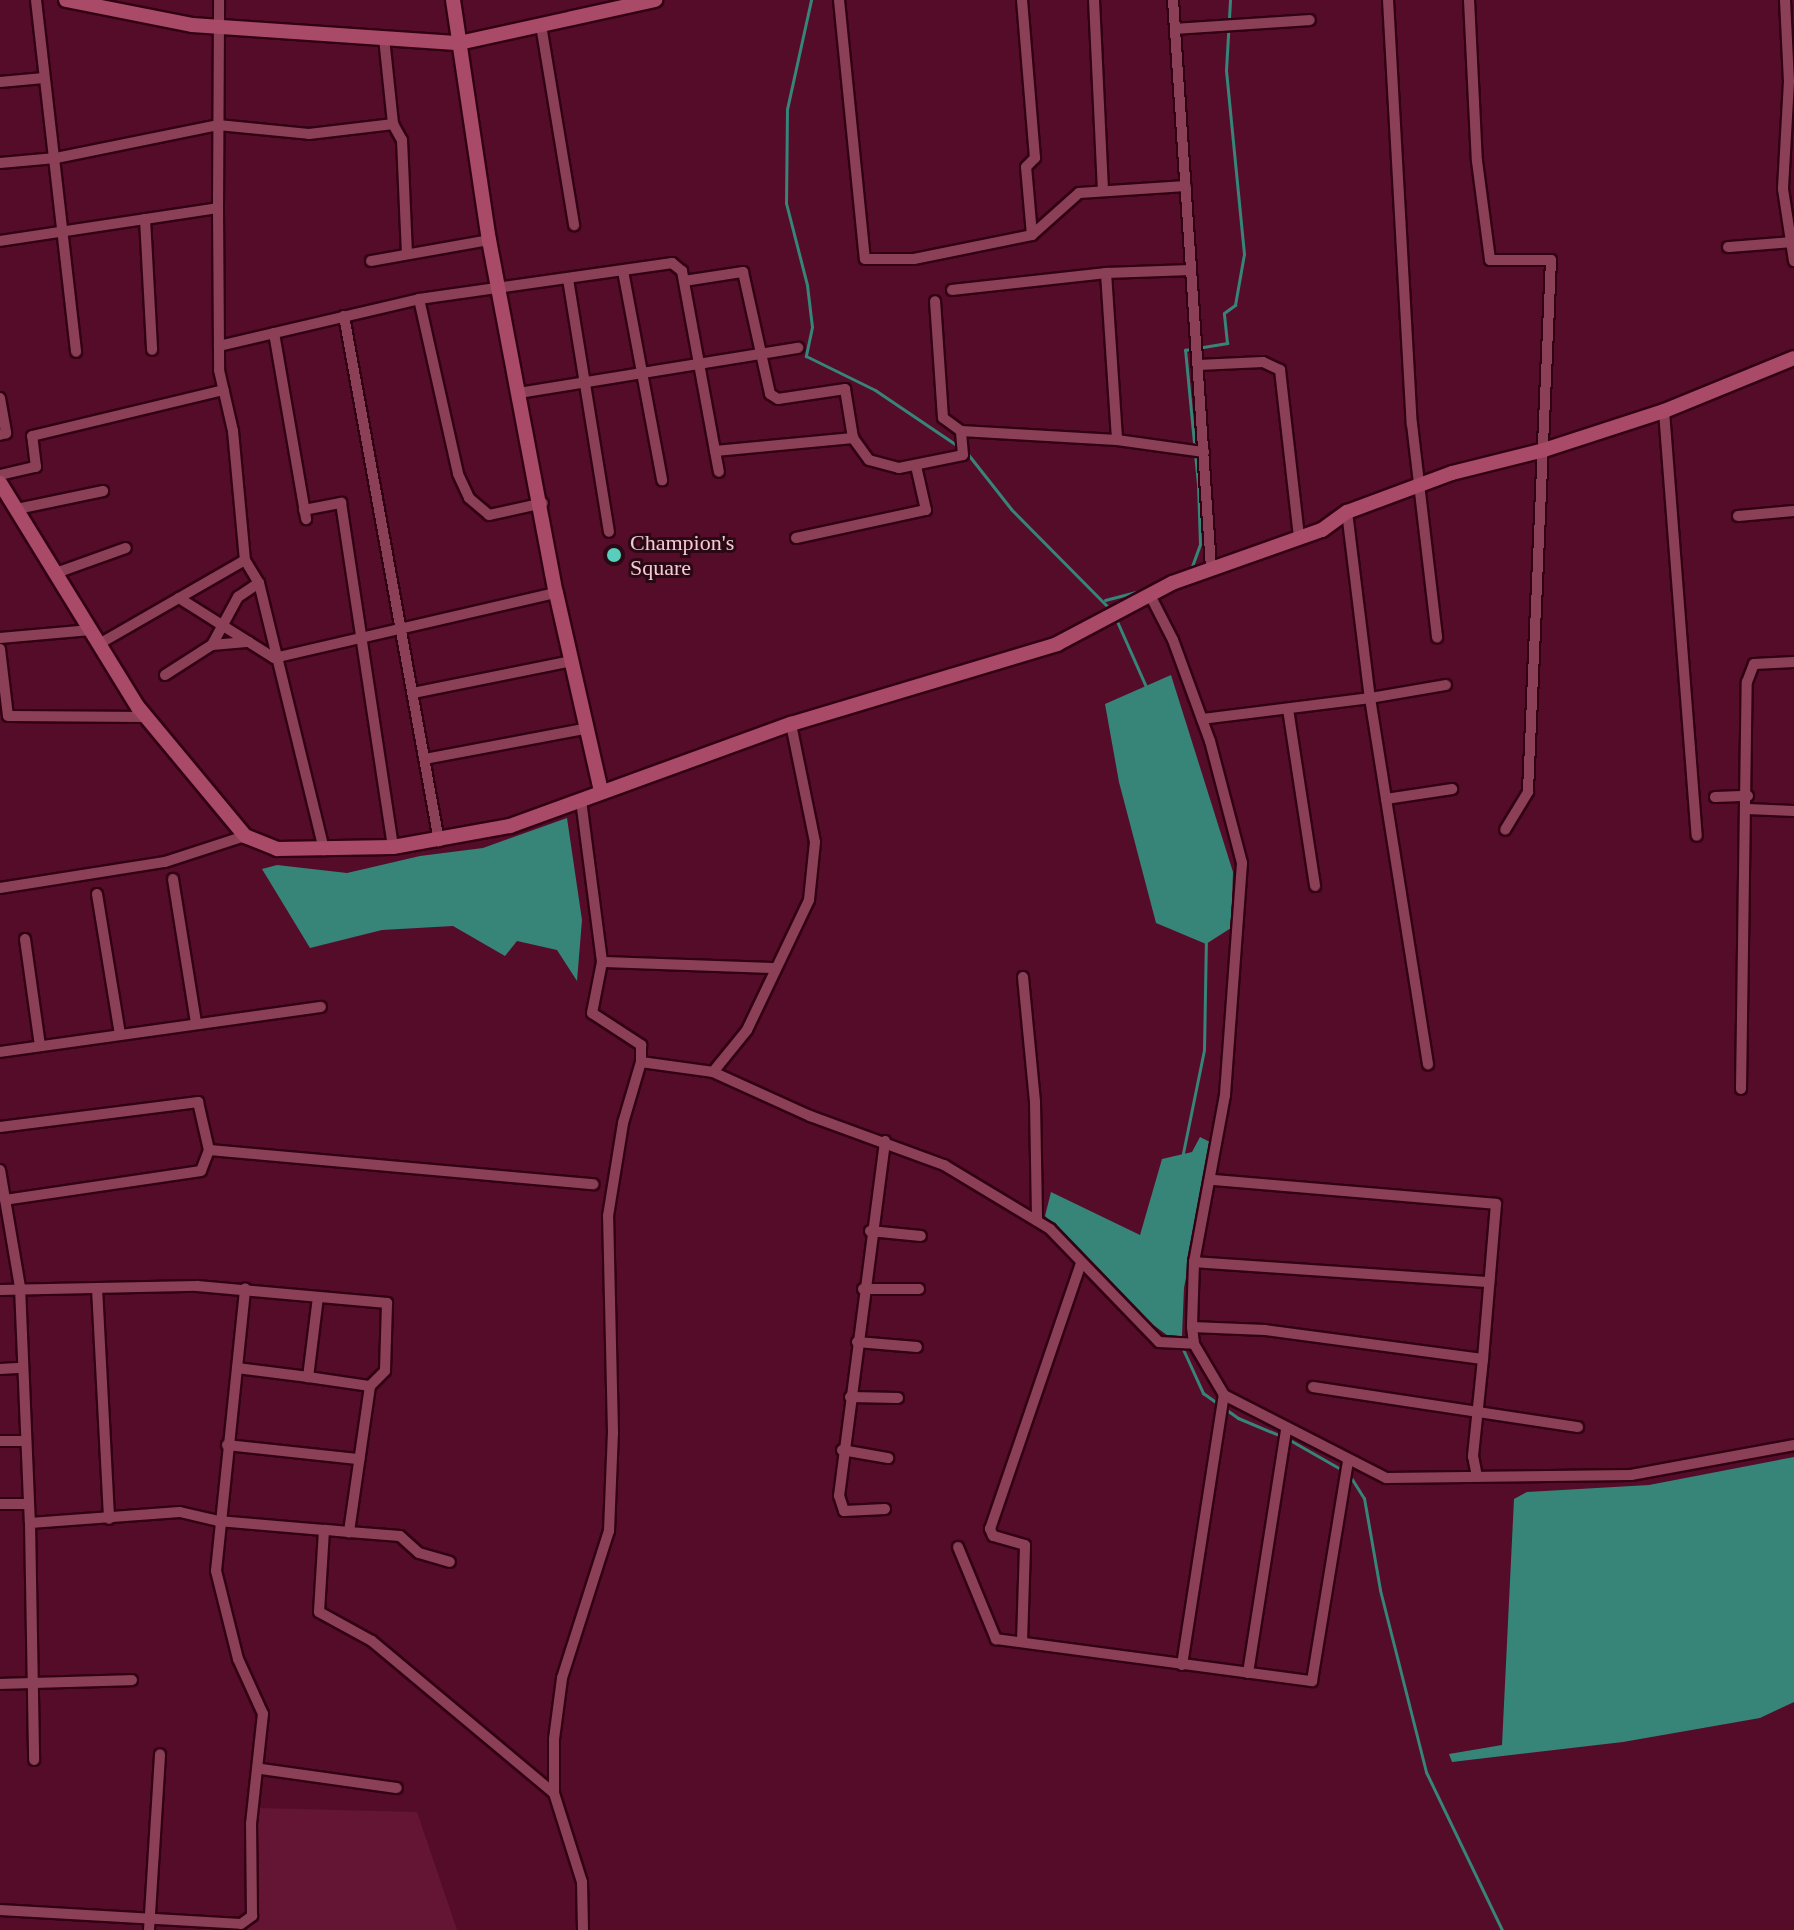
<!DOCTYPE html>
<html>
<head>
<meta charset="utf-8">
<style>
	body { margin:0 }
	#map { position:relative; width:1794px; height:1930px; overflow:hidden; background:#550c29; font-family:"Times New Roman",serif }
	div>[style] { position:absolute }
	[style*='--x'] { left:calc(var(--x)*1px); top:calc(var(--y)*1px); width:calc(var(--w)*1px); rotate:calc(var(--a)*1deg) }
	.built>* { inset:0; background:#651534 }
	.water>* { inset:0; background:#378479 }
	.stream>* { height:3px; margin:-1.5px; padding:0 1.5px; transform-origin:1.5px; border-radius:1.5px; background:#378479 }
	.roads { filter:drop-shadow(2px 0 #320013) drop-shadow(-2px 0 #320013) drop-shadow(0 2px #320013) drop-shadow(0 -2px #320013) }
	.street>* { height:10px; margin:-5px; padding:0 5px; transform-origin:5px; border-radius:5px; background:#8c4057 }
	.secondary>* { height:14px; margin:-7px; padding:0 7px; transform-origin:7px; border-radius:7px; background:#a94a68 }
	.dots>* { width:22px; height:22px; translate:-50% -50%; box-sizing:border-box; border:4px solid #290a14; border-radius:50% }
	span { translate:-50% -50%; white-space:nowrap; text-align:center; line-height:1.15; -webkit-text-stroke:6px #290a14; paint-order:stroke }
	.poi-label { font-size:22px; color:#f6c9d4 }
	.left { translate:0 -50%; text-align:left }
</style>
</head>
<body>
<div id="map">
	<div class="built">
		<i style="clip-path:polygon(258px 1808px,417px 1812px,457px 1930px,243px 1930px)"></i>
	</div>
	<div class="water">
		<i style="clip-path:polygon(1171px 675px,1233px 872px,1231px 928px,1206px 944px,1156px 923px,1119px 782px,1105px 704px)"></i>
		<i style="clip-path:polygon(567px 818px,582px 920px,577px 981px,557px 950px,517px 941px,505px 956px,453px 926px,382px 930px,310px 948px,262px 869px,277px 865px,347px 873px,420px 856px,483px 848px)"></i>
		<i style="clip-path:polygon(1200px 1137px,1212px 1143px,1184px 1288px,1182px 1336px,1171px 1338px,1141px 1316px,1045px 1216px,1051px 1192px,1140px 1235px,1162px 1159px,1192px 1152px)"></i>
		<i style="clip-path:polygon(1794px 1457px,1794px 1702px,1760px 1718px,1623px 1742px,1452px 1762px,1449px 1754px,1502px 1745px,1514px 1499px,1527px 1492px,1649px 1485px)"></i>
	</div>
	<div class="stream">
		<i style="--x:811;--y:0;--w:112;--a:102.4"></i>
		<i style="--x:787;--y:109;--w:94;--a:90.6"></i>
		<i style="--x:786;--y:203;--w:85;--a:75.6"></i>
		<i style="--x:807;--y:285;--w:42;--a:83.2"></i>
		<i style="--x:812;--y:327;--w:30;--a:102"></i>
		<i style="--x:806;--y:356;--w:77;--a:26.2"></i>
		<i style="--x:875;--y:390;--w:100;--a:34"></i>
		<i style="--x:967;--y:453;--w:71;--a:51.8"></i>
		<i style="--x:1011;--y:509;--w:141;--a:45.3"></i>
		<i style="--x:1191;--y:569;--w:27;--a:-70"></i>
		<i style="--x:1200;--y:544;--w:60;--a:-91.9"></i>
		<i style="--x:1198;--y:484;--w:135;--a:-95.5"></i>
		<i style="--x:1185;--y:350;--w:43;--a:-9.5"></i>
		<i style="--x:1227;--y:343;--w:30;--a:-96"></i>
		<i style="--x:1224;--y:313;--w:14;--a:-36"></i>
		<i style="--x:1235;--y:305;--w:52;--a:-80"></i>
		<i style="--x:1244;--y:254;--w:185;--a:-95.6"></i>
		<i style="--x:1226;--y:70;--w:70;--a:-86.7"></i>
		<i style="--x:1105;--y:600;--w:40;--a:-14.4"></i>
		<i style="--x:1116;--y:619;--w:77;--a:66.1"></i>
		<i style="--x:1182;--y:1158;--w:110;--a:-78.5"></i>
		<i style="--x:1204;--y:1050;--w:110;--a:-89"></i>
		<i style="--x:1182;--y:1347;--w:51;--a:65.5"></i>
		<i style="--x:1203;--y:1393;--w:43;--a:35.5"></i>
		<i style="--x:1238;--y:1418;--w:47;--a:22.7"></i>
		<i style="--x:1288;--y:1439;--w:64;--a:29.7"></i>
		<i style="--x:1350;--y:1476;--w:26;--a:58"></i>
		<i style="--x:1364;--y:1498;--w:93;--a:80.1"></i>
		<i style="--x:1380;--y:1590;--w:188;--a:75.8"></i>
		<i style="--x:1426;--y:1772;--w:175;--a:64.3"></i>
	</div>
	<div class="roads">
		<div class="street">
			<i style="--x:36;--y:0;--w:354;--a:83.5"></i>
			<i style="--x:839;--y:0;--w:260;--a:84.3"></i>
			<i style="--x:865;--y:259;--w:49;--a:0"></i>
			<i style="--x:914;--y:259;--w:120;--a:-11.5"></i>
			<i style="--x:1032;--y:235;--w:68;--a:-95"></i>
			<i style="--x:1026;--y:167;--w:13;--a:-45"></i>
			<i style="--x:1035;--y:158;--w:159;--a:-94.7"></i>
			<i style="--x:1094;--y:0;--w:191;--a:87.3"></i>
			<i style="--x:1173;--y:0;--w:569;--a:86.17"></i>
			<i style="--x:1388;--y:0;--w:425;--a:86.8"></i>
			<i style="--x:1412;--y:424;--w:215;--a:83.3"></i>
			<i style="--x:1469;--y:0;--w:161;--a:87.2"></i>
			<i style="--x:1477;--y:161;--w:100;--a:82.5"></i>
			<i style="--x:1490;--y:260;--w:61;--a:0"></i>
			<i style="--x:1551;--y:260;--w:532;--a:92.48"></i>
			<i style="--x:1528;--y:792;--w:44;--a:121.2"></i>
			<i style="--x:1785;--y:0;--w:81;--a:87.2"></i>
			<i style="--x:1789;--y:81;--w:108;--a:93.2"></i>
			<i style="--x:1783;--y:189;--w:73;--a:81.3"></i>
			<i style="--x:541;--y:25;--w:203;--a:80.6"></i>
			<i style="--x:1175;--y:29;--w:135;--a:-3.8"></i>
			<i style="--x:384;--y:38;--w:86;--a:84"></i>
			<i style="--x:393;--y:124;--w:18;--a:61"></i>
			<i style="--x:402;--y:140;--w:114;--a:87.5"></i>
			<i style="--x:0;--y:82;--w:44;--a:-5.2"></i>
			<i style="--x:0;--y:163;--w:56;--a:-5.1"></i>
			<i style="--x:56;--y:158;--w:165;--a:-11.5"></i>
			<i style="--x:218;--y:125;--w:91;--a:5.6"></i>
			<i style="--x:309;--y:134;--w:85;--a:-6.8"></i>
			<i style="--x:218;--y:208;--w:162;--a:89.6"></i>
			<i style="--x:219;--y:370;--w:63;--a:77.1"></i>
			<i style="--x:233;--y:431;--w:130;--a:84.7"></i>
			<i style="--x:245;--y:560;--w:27;--a:59"></i>
			<i style="--x:259;--y:583;--w:275;--a:76.3"></i>
			<i style="--x:145;--y:219;--w:131;--a:86.9"></i>
			<i style="--x:1032;--y:235;--w:63;--a:-41.8"></i>
			<i style="--x:1079;--y:193;--w:107;--a:-3.7"></i>
			<i style="--x:0;--y:241;--w:220;--a:-8.6"></i>
			<i style="--x:218;--y:208;--w:208;--a:-89.7"></i>
			<i style="--x:1728;--y:247;--w:63;--a:-4.5"></i>
			<i style="--x:371;--y:261;--w:120;--a:-10.1"></i>
			<i style="--x:623;--y:271;--w:213;--a:79.4"></i>
			<i style="--x:1106;--y:273;--w:85;--a:-2"></i>
			<i style="--x:568;--y:279;--w:256;--a:80.8"></i>
			<i style="--x:684;--y:281;--w:60;--a:-8.7"></i>
			<i style="--x:743;--y:272;--w:125;--a:77.5"></i>
			<i style="--x:770;--y:394;--w:9;--a:32"></i>
			<i style="--x:778;--y:399;--w:68;--a:-8.5"></i>
			<i style="--x:845;--y:389;--w:50;--a:80.7"></i>
			<i style="--x:853;--y:438;--w:27;--a:54"></i>
			<i style="--x:869;--y:460;--w:31;--a:15"></i>
			<i style="--x:899;--y:468;--w:65;--a:-11.5"></i>
			<i style="--x:963;--y:455;--w:24;--a:-95"></i>
			<i style="--x:961;--y:431;--w:22;--a:-144"></i>
			<i style="--x:943;--y:418;--w:117;--a:-93.9"></i>
			<i style="--x:952;--y:290;--w:155;--a:-6.3"></i>
			<i style="--x:1106;--y:273;--w:167;--a:86.2"></i>
			<i style="--x:1117;--y:440;--w:88;--a:7.9"></i>
			<i style="--x:419;--y:299;--w:179;--a:77.4"></i>
			<i style="--x:458;--y:474;--w:26;--a:65"></i>
			<i style="--x:469;--y:498;--w:26;--a:40"></i>
			<i style="--x:489;--y:515;--w:55;--a:-12.5"></i>
			<i style="--x:344;--y:316;--w:534;--a:79.74"></i>
			<i style="--x:274;--y:333;--w:189;--a:80.2"></i>
			<i style="--x:219;--y:346;--w:205;--a:-13.2"></i>
			<i style="--x:419;--y:299;--w:256;--a:-8.1"></i>
			<i style="--x:672;--y:263;--w:13;--a:39"></i>
			<i style="--x:682;--y:271;--w:204;--a:79.6"></i>
			<i style="--x:1198;--y:365;--w:65;--a:-2.6"></i>
			<i style="--x:1263;--y:362;--w:19;--a:25"></i>
			<i style="--x:1280;--y:370;--w:169;--a:83.5"></i>
			<i style="--x:519;--y:393;--w:283;--a:-9.2"></i>
			<i style="--x:0;--y:398;--w:36;--a:80"></i>
			<i style="--x:6;--y:433;--w:6;--a:162"></i>
			<i style="--x:1664;--y:411;--w:426;--a:85.6"></i>
			<i style="--x:961;--y:431;--w:156;--a:3.3"></i>
			<i style="--x:715;--y:451;--w:139;--a:-5.4"></i>
			<i style="--x:0;--y:475;--w:37;--a:-13"></i>
			<i style="--x:36;--y:467;--w:31;--a:-97"></i>
			<i style="--x:32;--y:436;--w:197;--a:-13.5"></i>
			<i style="--x:17;--y:509;--w:88;--a:-11.8"></i>
			<i style="--x:304;--y:510;--w:38;--a:-11"></i>
			<i style="--x:341;--y:503;--w:348;--a:81.4"></i>
			<i style="--x:1347;--y:512;--w:187;--a:83"></i>
			<i style="--x:1370;--y:698;--w:77;--a:-9.7"></i>
			<i style="--x:1738;--y:516;--w:56;--a:-5.1"></i>
			<i style="--x:796;--y:538;--w:133;--a:-12.2"></i>
			<i style="--x:926;--y:510;--w:45;--a:-102.8"></i>
			<i style="--x:56;--y:573;--w:74;--a:-19.7"></i>
			<i style="--x:1151;--y:597;--w:48;--a:62.9"></i>
			<i style="--x:1173;--y:640;--w:108;--a:69.9"></i>
			<i style="--x:1210;--y:741;--w:126;--a:75.3"></i>
			<i style="--x:1242;--y:863;--w:233;--a:94.2"></i>
			<i style="--x:1225;--y:1095;--w:170;--a:100.5"></i>
			<i style="--x:1194;--y:1262;--w:65;--a:91.8"></i>
			<i style="--x:1192;--y:1327;--w:17;--a:83"></i>
			<i style="--x:1194;--y:1344;--w:59;--a:59.5"></i>
			<i style="--x:1224;--y:1395;--w:182;--a:27.1"></i>
			<i style="--x:1386;--y:1478;--w:245;--a:-0.7"></i>
			<i style="--x:1631;--y:1475;--w:166;--a:-10.4"></i>
			<i style="--x:179;--y:598;--w:112;--a:32.3"></i>
			<i style="--x:274;--y:658;--w:289;--a:-13"></i>
			<i style="--x:0;--y:638;--w:91;--a:-5"></i>
			<i style="--x:99;--y:644;--w:168;--a:-29.9"></i>
			<i style="--x:212;--y:645;--w:37;--a:-5"></i>
			<i style="--x:0;--y:649;--w:67;--a:83.2"></i>
			<i style="--x:8;--y:716;--w:139;--a:0.4"></i>
			<i style="--x:165;--y:675;--w:56;--a:-32.6"></i>
			<i style="--x:212;--y:645;--w:55;--a:-61.6"></i>
			<i style="--x:238;--y:597;--w:25;--a:-34"></i>
			<i style="--x:413;--y:693;--w:162;--a:-11.4"></i>
			<i style="--x:1288;--y:709;--w:179;--a:81.3"></i>
			<i style="--x:1202;--y:719;--w:169;--a:-7.1"></i>
			<i style="--x:1370;--y:698;--w:371;--a:81"></i>
			<i style="--x:425;--y:759;--w:162;--a:-10.7"></i>
			<i style="--x:1715;--y:797;--w:33;--a:-2"></i>
			<i style="--x:1386;--y:799;--w:67;--a:-8.6"></i>
			<i style="--x:581;--y:800;--w:163;--a:82.6"></i>
			<i style="--x:602;--y:962;--w:52;--a:101.1"></i>
			<i style="--x:592;--y:1013;--w:59;--a:33.1"></i>
			<i style="--x:641;--y:1045;--w:17;--a:90"></i>
			<i style="--x:1747;--y:809;--w:47;--a:2.4"></i>
			<i style="--x:173;--y:879;--w:146;--a:80.9"></i>
			<i style="--x:0;--y:888;--w:167;--a:-9"></i>
			<i style="--x:165;--y:862;--w:84;--a:-18"></i>
			<i style="--x:97;--y:894;--w:142;--a:80.7"></i>
			<i style="--x:25;--y:939;--w:108;--a:82"></i>
			<i style="--x:602;--y:962;--w:172;--a:2"></i>
			<i style="--x:1023;--y:977;--w:126;--a:84.5"></i>
			<i style="--x:1035;--y:1102;--w:119;--a:89"></i>
			<i style="--x:0;--y:1052;--w:324;--a:-8"></i>
			<i style="--x:713;--y:1072;--w:107;--a:24.4"></i>
			<i style="--x:810;--y:1116;--w:143;--a:20.1"></i>
			<i style="--x:944;--y:1165;--w:124;--a:31.1"></i>
			<i style="--x:1050;--y:1229;--w:157;--a:46"></i>
			<i style="--x:1159;--y:1342;--w:35;--a:3"></i>
			<i style="--x:1741;--y:1089;--w:407;--a:-89.2"></i>
			<i style="--x:1747;--y:682;--w:19;--a:-69"></i>
			<i style="--x:1754;--y:664;--w:40;--a:-2.9"></i>
			<i style="--x:0;--y:1127;--w:200;--a:-7.2"></i>
			<i style="--x:198;--y:1102;--w:49;--a:77.1"></i>
			<i style="--x:209;--y:1150;--w:22;--a:111"></i>
			<i style="--x:201;--y:1171;--w:198;--a:171.6"></i>
			<i style="--x:209;--y:1150;--w:386;--a:5.1"></i>
			<i style="--x:0;--y:1170;--w:119;--a:80.3"></i>
			<i style="--x:20;--y:1287;--w:236;--a:87.6"></i>
			<i style="--x:30;--y:1523;--w:150;--a:-4.2"></i>
			<i style="--x:180;--y:1512;--w:39;--a:13"></i>
			<i style="--x:218;--y:1521;--w:106;--a:4.9"></i>
			<i style="--x:324;--y:1530;--w:82;--a:93.5"></i>
			<i style="--x:319;--y:1612;--w:60;--a:28.7"></i>
			<i style="--x:372;--y:1641;--w:237;--a:39.9"></i>
			<i style="--x:1213;--y:1180;--w:284;--a:4.8"></i>
			<i style="--x:1496;--y:1204;--w:156;--a:94.8"></i>
			<i style="--x:870;--y:1231;--w:51;--a:5.6"></i>
			<i style="--x:1194;--y:1262;--w:296;--a:3.9"></i>
			<i style="--x:97;--y:1288;--w:231;--a:87"></i>
			<i style="--x:863;--y:1289;--w:56;--a:0"></i>
			<i style="--x:0;--y:1290;--w:197;--a:-1.2"></i>
			<i style="--x:197;--y:1286;--w:191;--a:5.1"></i>
			<i style="--x:387;--y:1303;--w:68;--a:91.7"></i>
			<i style="--x:385;--y:1371;--w:21;--a:135"></i>
			<i style="--x:370;--y:1386;--w:148;--a:98.2"></i>
			<i style="--x:349;--y:1532;--w:25;--a:-175"></i>
			<i style="--x:318;--y:1297;--w:81;--a:97.1"></i>
			<i style="--x:308;--y:1377;--w:63;--a:8.3"></i>
			<i style="--x:1192;--y:1327;--w:73;--a:2.4"></i>
			<i style="--x:1265;--y:1330;--w:220;--a:7.6"></i>
			<i style="--x:1483;--y:1359;--w:98;--a:95.9"></i>
			<i style="--x:1473;--y:1456;--w:21;--a:79"></i>
			<i style="--x:857;--y:1342;--w:60;--a:4.8"></i>
			<i style="--x:237;--y:1368;--w:72;--a:7.2"></i>
			<i style="--x:0;--y:1369;--w:22;--a:-3"></i>
			<i style="--x:1313;--y:1387;--w:268;--a:8.6"></i>
			<i style="--x:850;--y:1397;--w:48;--a:1.2"></i>
			<i style="--x:0;--y:1441;--w:26;--a:0"></i>
			<i style="--x:227;--y:1445;--w:133;--a:6.1"></i>
			<i style="--x:842;--y:1450;--w:47;--a:9.9"></i>
			<i style="--x:0;--y:1504;--w:29;--a:0"></i>
			<i style="--x:885;--y:1509;--w:41;--a:177.2"></i>
			<i style="--x:844;--y:1511;--w:16;--a:-108"></i>
			<i style="--x:839;--y:1496;--w:358;--a:-82.6"></i>
			<i style="--x:30;--y:1523;--w:237;--a:89"></i>
			<i style="--x:349;--y:1532;--w:51;--a:4.5"></i>
			<i style="--x:400;--y:1536;--w:25;--a:42"></i>
			<i style="--x:419;--y:1553;--w:32;--a:16"></i>
			<i style="--x:958;--y:1547;--w:100;--a:67.6"></i>
			<i style="--x:996;--y:1639;--w:319;--a:7.6"></i>
			<i style="--x:1312;--y:1681;--w:224;--a:-80.7"></i>
			<i style="--x:1022;--y:1642;--w:97;--a:-88.2"></i>
			<i style="--x:1025;--y:1545;--w:33;--a:-164"></i>
			<i style="--x:993;--y:1536;--w:8;--a:-113"></i>
			<i style="--x:990;--y:1529;--w:281;--a:-71.1"></i>
			<i style="--x:1182;--y:1665;--w:273;--a:-81.2"></i>
			<i style="--x:1248;--y:1673;--w:247;--a:-81.1"></i>
			<i style="--x:0;--y:1684;--w:132;--a:-1.7"></i>
			<i style="--x:261;--y:1769;--w:137;--a:8"></i>
			<i style="--x:0;--y:1910;--w:241;--a:3.3"></i>
			<i style="--x:241;--y:1924;--w:14;--a:-36"></i>
			<i style="--x:252;--y:1916;--w:92;--a:-90.6"></i>
			<i style="--x:251;--y:1824;--w:111;--a:-83.8"></i>
			<i style="--x:263;--y:1714;--w:60;--a:-114.4"></i>
			<i style="--x:238;--y:1659;--w:91;--a:-104"></i>
			<i style="--x:216;--y:1571;--w:284;--a:-84.1"></i>
			<i style="--x:149;--y:1930;--w:176;--a:-86.4"></i>
			<i style="--x:583;--y:1930;--w:48;--a:-91.2"></i>
			<i style="--x:582;--y:1882;--w:93;--a:-107.5"></i>
			<i style="--x:554;--y:1793;--w:54;--a:-90"></i>
			<i style="--x:554;--y:1739;--w:62;--a:-82.5"></i>
			<i style="--x:562;--y:1678;--w:154;--a:-72.3"></i>
			<i style="--x:609;--y:1531;--w:98;--a:-87.7"></i>
			<i style="--x:613;--y:1433;--w:217;--a:-91.3"></i>
			<i style="--x:608;--y:1216;--w:94;--a:-80.8"></i>
			<i style="--x:623;--y:1123;--w:64;--a:-73.6"></i>
			<i style="--x:641;--y:1062;--w:73;--a:7.9"></i>
			<i style="--x:713;--y:1072;--w:54;--a:-51"></i>
			<i style="--x:747;--y:1030;--w:144;--a:-64.5"></i>
			<i style="--x:809;--y:900;--w:58;--a:-84.1"></i>
			<i style="--x:815;--y:842;--w:120;--a:-101.5"></i>
		</div>
		<div class="secondary">
			<i style="--x:66;--y:0;--w:128;--a:11.2"></i>
			<i style="--x:192;--y:25;--w:268;--a:3.9"></i>
			<i style="--x:459;--y:43;--w:201;--a:-12.4"></i>
			<i style="--x:453;--y:0;--w:243;--a:81.5"></i>
			<i style="--x:489;--y:240;--w:359;--a:79.3"></i>
			<i style="--x:556;--y:593;--w:203;--a:77.2"></i>
			<i style="--x:0;--y:483;--w:263;--a:58.4"></i>
			<i style="--x:138;--y:707;--w:168;--a:50.3"></i>
			<i style="--x:245;--y:836;--w:35;--a:22"></i>
			<i style="--x:277;--y:849;--w:116;--a:-1"></i>
			<i style="--x:393;--y:847;--w:119;--a:-10.2"></i>
			<i style="--x:510;--y:826;--w:299;--a:-20"></i>
			<i style="--x:791;--y:724;--w:278;--a:-16.7"></i>
			<i style="--x:1057;--y:644;--w:130;--a:-27.9"></i>
			<i style="--x:1172;--y:583;--w:159;--a:-19.5"></i>
			<i style="--x:1322;--y:530;--w:31;--a:-36"></i>
			<i style="--x:1347;--y:512;--w:112;--a:-20.4"></i>
			<i style="--x:1452;--y:473;--w:95;--a:-14"></i>
			<i style="--x:1544;--y:450;--w:126;--a:-18"></i>
			<i style="--x:1664;--y:411;--w:140;--a:-22.2"></i>
		</div>
	</div>
	<div class="dots">
		<i style="left:614px;top:555px;background:#5acebd"></i>
	</div>
	<div class="poi-label">
		<span class="left" style="left:630px;top:555px">Champion's<br>Square</span>
	</div>
</div>
</body>
</html>
